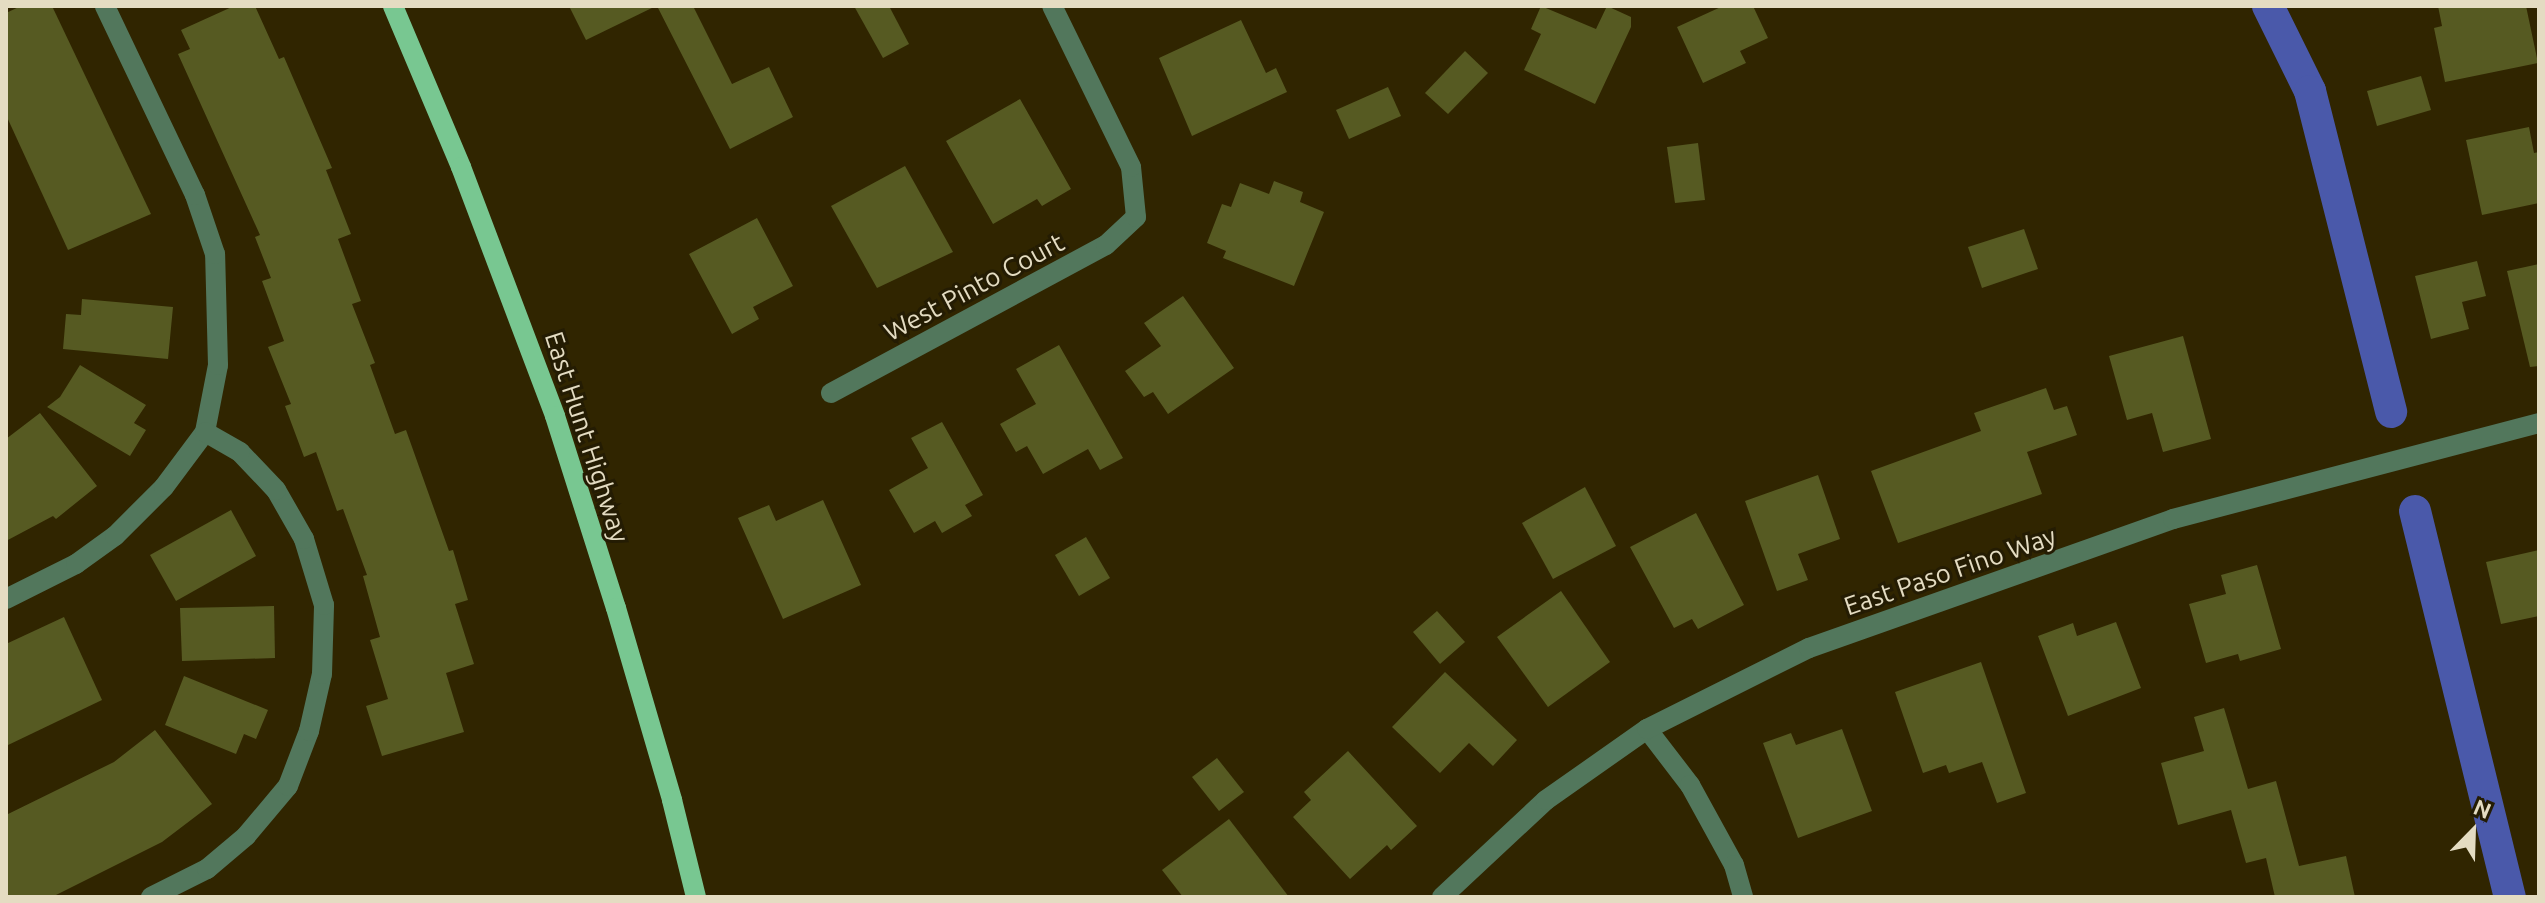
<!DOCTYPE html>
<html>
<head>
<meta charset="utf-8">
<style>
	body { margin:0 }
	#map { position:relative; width:2545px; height:903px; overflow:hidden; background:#302500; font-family:Ubuntu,sans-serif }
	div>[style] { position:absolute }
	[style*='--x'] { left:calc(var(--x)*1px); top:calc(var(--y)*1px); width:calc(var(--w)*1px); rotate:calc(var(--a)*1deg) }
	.canal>* { height:32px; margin:-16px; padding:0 16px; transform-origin:16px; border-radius:16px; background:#4a59aa }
	.building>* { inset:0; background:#565a22 }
	.minor>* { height:20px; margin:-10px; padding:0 10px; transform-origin:10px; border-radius:10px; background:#52775c }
	.major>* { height:20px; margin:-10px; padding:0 10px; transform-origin:10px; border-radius:10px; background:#78c791 }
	span { translate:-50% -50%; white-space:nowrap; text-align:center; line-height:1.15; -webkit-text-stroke:6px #241c03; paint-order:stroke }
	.street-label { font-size:26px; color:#e4dcc2 }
	.frame { position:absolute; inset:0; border:8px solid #e4dcc2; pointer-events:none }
	.north { position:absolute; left:2433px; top:791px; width:80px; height:80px; -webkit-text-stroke:6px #241c03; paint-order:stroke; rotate:23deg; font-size:22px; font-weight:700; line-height:32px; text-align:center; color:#e4dcc2 }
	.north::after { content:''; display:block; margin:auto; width:28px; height:36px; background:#e4dcc2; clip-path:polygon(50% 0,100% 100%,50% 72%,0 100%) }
</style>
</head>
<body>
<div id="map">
	<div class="canal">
		<i style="--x:2268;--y:6;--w:95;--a:63.7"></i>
		<i style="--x:2310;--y:91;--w:331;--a:75.8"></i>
		<i style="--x:2415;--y:511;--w:398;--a:76.2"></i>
	</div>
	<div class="building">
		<i style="clip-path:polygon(21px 6px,52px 6px,151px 214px,68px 250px,6px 115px,6px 13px)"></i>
		<i style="clip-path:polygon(234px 6px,255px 6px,279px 59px,284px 57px,332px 168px,326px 170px,351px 234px,338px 239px,361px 301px,352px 304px,375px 363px,370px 365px,395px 434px,406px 430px,449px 551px,453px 550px,468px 600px,455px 604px,474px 664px,446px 673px,464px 732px,382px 756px,366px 706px,388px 699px,370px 640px,380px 637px,363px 576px,367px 575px,343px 509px,337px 511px,316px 452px,304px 457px,285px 406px,291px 404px,268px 347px,284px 341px,262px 281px,271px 278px,255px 237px,260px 235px,178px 54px,190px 49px,181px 30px)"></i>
		<i style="clip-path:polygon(569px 6px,656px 6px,586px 40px)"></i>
		<i style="clip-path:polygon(657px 6px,693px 6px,732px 84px,769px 67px,793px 117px,730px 149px)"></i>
		<i style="clip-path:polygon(854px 6px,889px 6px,909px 44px,883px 58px)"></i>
		<i style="clip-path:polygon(1541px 6px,1596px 29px,1607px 6px,1631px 17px,1631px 27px,1595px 104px,1524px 70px,1541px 34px,1531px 29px)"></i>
		<i style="clip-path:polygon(1723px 6px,1753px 6px,1768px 38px,1740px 51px,1746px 63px,1703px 83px,1677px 27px)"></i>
		<i style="clip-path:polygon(2438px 6px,2526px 6px,2538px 63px,2445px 82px,2434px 28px,2442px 26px)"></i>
		<i style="clip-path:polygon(1241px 20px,1266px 73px,1276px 68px,1287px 92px,1192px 136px,1159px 58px)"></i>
		<i style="clip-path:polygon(1465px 51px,1488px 73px,1448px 114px,1425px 93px)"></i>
		<i style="clip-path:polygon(2421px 76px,2431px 110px,2377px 126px,2367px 91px)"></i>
		<i style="clip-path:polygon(1388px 87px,1401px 116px,1349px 139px,1336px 110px)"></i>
		<i style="clip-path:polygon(1020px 99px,1071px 189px,1042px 206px,1037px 199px,993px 224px,946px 141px)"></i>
		<i style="clip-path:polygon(2529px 127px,2534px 153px,2539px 152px,2539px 203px,2482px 215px,2466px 140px)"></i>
		<i style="clip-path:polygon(1698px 143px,1705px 200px,1675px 203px,1667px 147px)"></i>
		<i style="clip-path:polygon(905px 166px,953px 252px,877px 288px,831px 206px)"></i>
		<i style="clip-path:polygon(1274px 181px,1303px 192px,1300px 202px,1324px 212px,1294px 286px,1223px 258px,1226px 251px,1207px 243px,1222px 204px,1231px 207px,1240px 183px,1269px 194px)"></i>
		<i style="clip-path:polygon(757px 218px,793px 286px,753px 307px,759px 319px,732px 334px,689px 254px)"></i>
		<i style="clip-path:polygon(2024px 229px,2038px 269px,1982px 288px,1968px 247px)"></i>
		<i style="clip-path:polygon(2477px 261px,2486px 296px,2462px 302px,2469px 329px,2431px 339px,2415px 276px)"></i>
		<i style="clip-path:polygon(2539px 264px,2539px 366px,2530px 367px,2507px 271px)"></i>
		<i style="clip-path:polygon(1183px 296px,1234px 368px,1168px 414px,1153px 392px,1144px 397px,1125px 371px,1161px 346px,1144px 323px)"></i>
		<i style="clip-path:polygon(82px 299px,173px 307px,168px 359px,63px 349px,66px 314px,81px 315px)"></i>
		<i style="clip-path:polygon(2183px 336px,2211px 439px,2163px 452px,2152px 413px,2127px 420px,2109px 356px)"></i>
		<i style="clip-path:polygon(1059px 345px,1123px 458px,1100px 470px,1088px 449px,1043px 474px,1027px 446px,1016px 452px,1000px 424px,1036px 404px,1016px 369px)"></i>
		<i style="clip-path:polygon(80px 365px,146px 405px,134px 423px,146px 430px,130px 456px,47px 407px,60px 397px)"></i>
		<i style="clip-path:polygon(2046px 388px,2054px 410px,2067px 406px,2077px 435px,2027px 452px,2042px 494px,1898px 543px,1871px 471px,1981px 431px,1974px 413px)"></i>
		<i style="clip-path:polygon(40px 413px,97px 486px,56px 519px,53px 516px,6px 541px,6px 439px)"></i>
		<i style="clip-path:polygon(942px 422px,983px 495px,965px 505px,972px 516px,942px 533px,935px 521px,914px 533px,889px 490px,928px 468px,911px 438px)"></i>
		<i style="clip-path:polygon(1818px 475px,1840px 539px,1798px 554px,1808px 580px,1777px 591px,1745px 501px)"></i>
		<i style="clip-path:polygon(1585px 487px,1616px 546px,1553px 579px,1522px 523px)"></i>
		<i style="clip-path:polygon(823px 500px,861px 585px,783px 619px,738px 518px,769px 505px,776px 521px)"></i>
		<i style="clip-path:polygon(231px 510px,256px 556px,176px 601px,150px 555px)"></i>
		<i style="clip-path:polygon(1696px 513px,1744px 605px,1698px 629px,1692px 619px,1674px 628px,1630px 547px)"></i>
		<i style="clip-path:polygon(1086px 537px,1110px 578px,1079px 596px,1055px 555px)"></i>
		<i style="clip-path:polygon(2539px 550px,2539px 616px,2501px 624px,2486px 562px)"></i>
		<i style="clip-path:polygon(2257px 565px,2281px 649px,2240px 661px,2238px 654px,2206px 663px,2189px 604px,2226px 594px,2221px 575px)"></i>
		<i style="clip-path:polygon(1561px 591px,1610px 662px,1548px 707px,1497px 637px)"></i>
		<i style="clip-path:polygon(274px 606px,275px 658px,182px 661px,180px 608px)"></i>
		<i style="clip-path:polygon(1437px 611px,1465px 642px,1440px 664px,1413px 632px)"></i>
		<i style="clip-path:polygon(64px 617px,102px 700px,6px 746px,6px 644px)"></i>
		<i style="clip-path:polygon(2116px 622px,2141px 688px,2068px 716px,2038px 636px,2073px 623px,2077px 636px)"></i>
		<i style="clip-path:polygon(1981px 662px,2026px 793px,1997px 803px,1982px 762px,1949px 773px,1946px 765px,1923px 773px,1895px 692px)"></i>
		<i style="clip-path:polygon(1445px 672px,1517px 740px,1493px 766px,1469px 743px,1440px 773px,1392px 727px)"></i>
		<i style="clip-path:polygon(184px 676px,268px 710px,256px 739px,244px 734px,236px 754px,165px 725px)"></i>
		<i style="clip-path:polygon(2224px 708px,2248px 789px,2276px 781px,2299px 866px,2346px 856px,2355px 897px,2275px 897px,2266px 858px,2246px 863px,2231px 810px,2178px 825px,2161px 763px,2204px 751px,2194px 717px)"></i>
		<i style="clip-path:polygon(1842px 729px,1872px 811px,1798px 838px,1763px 743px,1791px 733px,1796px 745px)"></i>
		<i style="clip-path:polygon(155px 730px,212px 804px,162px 842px,52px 897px,6px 897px,6px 815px,114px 762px)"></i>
		<i style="clip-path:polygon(1348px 751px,1417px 826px,1391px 850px,1387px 845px,1350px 879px,1293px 817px,1311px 800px,1304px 792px)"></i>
		<i style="clip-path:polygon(1217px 758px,1244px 792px,1219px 811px,1192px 777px)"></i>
		<i style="clip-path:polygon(1229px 819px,1289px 897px,1183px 897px,1162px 870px)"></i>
	</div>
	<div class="minor">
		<i style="--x:831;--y:393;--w:312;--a:-28.3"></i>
		<i style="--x:1106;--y:245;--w:41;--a:-43"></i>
		<i style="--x:1136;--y:217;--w:50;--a:-95.7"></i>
		<i style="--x:1131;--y:167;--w:179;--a:-116.1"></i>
		<i style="--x:6;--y:599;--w:78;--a:-26.6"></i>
		<i style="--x:76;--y:564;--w:48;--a:-35.7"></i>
		<i style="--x:115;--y:536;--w:69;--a:-45"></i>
		<i style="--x:164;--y:487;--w:69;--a:-53.3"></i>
		<i style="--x:205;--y:432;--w:68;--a:-79"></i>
		<i style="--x:218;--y:365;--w:111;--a:-91.5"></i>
		<i style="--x:215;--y:254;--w:62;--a:-108.7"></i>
		<i style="--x:195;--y:195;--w:209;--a:-115.5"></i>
		<i style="--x:1647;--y:729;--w:71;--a:52.5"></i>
		<i style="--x:1690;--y:785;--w:91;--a:61.2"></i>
		<i style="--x:1734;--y:865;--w:33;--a:74"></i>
		<i style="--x:151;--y:897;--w:63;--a:-26.6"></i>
		<i style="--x:207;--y:869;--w:51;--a:-40.2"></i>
		<i style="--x:246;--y:836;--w:65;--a:-50"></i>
		<i style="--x:288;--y:786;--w:59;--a:-69.1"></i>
		<i style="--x:309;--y:731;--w:58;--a:-77.2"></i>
		<i style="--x:322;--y:674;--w:69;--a:-88.3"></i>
		<i style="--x:324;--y:605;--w:69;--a:-106.9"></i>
		<i style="--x:304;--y:539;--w:56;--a:-119.7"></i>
		<i style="--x:276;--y:490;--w:52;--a:-133.5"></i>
		<i style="--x:240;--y:452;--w:40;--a:-150.3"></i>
		<i style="--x:1442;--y:897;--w:142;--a:-43"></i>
		<i style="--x:1546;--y:800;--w:123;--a:-35.1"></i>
		<i style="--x:1647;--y:729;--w:181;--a:-26.6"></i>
		<i style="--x:1809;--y:648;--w:386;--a:-19.5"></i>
		<i style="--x:2173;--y:519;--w:378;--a:-14.7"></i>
	</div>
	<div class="major">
		<i style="--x:393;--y:6;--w:175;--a:67.1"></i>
		<i style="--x:461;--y:167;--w:266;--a:69.3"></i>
		<i style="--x:555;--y:416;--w:201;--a:72.4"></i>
		<i style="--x:616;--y:608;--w:200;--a:73.7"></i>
		<i style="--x:672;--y:800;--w:100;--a:76.1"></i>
	</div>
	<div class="street-label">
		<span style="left:974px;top:287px;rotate:-28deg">West Pinto Court</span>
		<span style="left:587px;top:437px;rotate:72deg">East Hunt Highway</span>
		<span style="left:1950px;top:571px;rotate:-19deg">East Paso Fino Way</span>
	</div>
	<div class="frame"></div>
	<div class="north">N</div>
</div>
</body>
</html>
